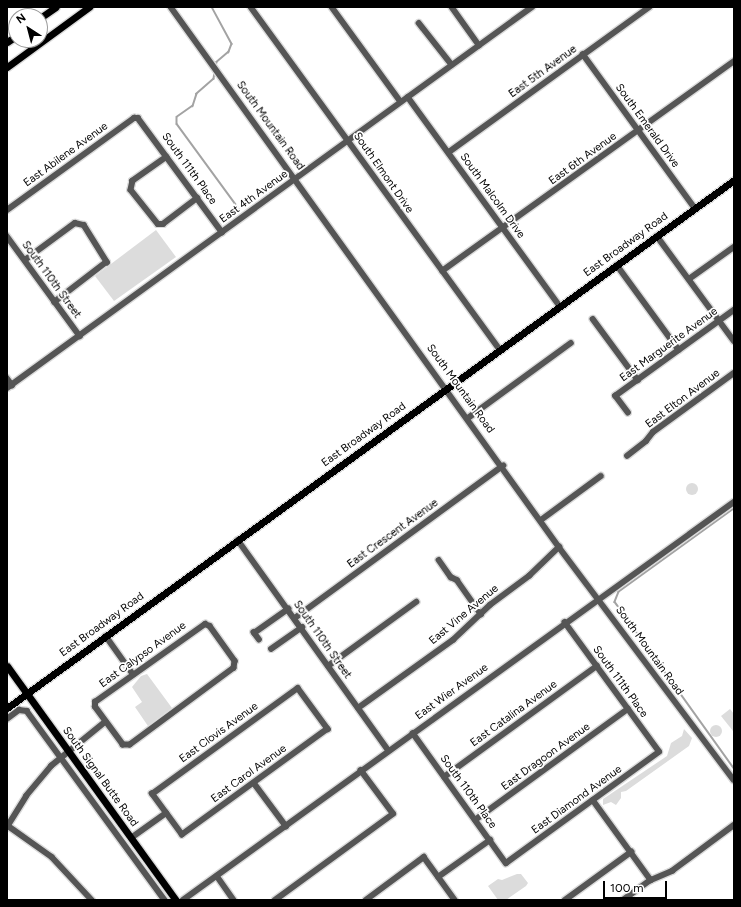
<!DOCTYPE html>
<html>
<head>
<meta charset="utf-8">
<style>
	body { margin:0 }
	#map { position:relative; width:741px; height:907px; overflow:hidden; background:#fff; font-family:Figtree,sans-serif }
	div>[style] { position:absolute }
	[style*='--x'] { left:calc(var(--x)*1px); top:calc(var(--y)*1px); width:calc(var(--w)*1px); rotate:calc(var(--a)*1deg) }
	.green>* { inset:0; background:#dcdcdc }
	.round { border-radius:50% }
	.stream>* { height:1.5px; margin:-0.75px; padding:0 0.75px; transform-origin:0.75px; border-radius:0.75px; background:#a3a3a3 }
	.roads { filter:drop-shadow(1px 0 #dbdbdb) drop-shadow(-1px 0 #dbdbdb) drop-shadow(0 1px #dbdbdb) drop-shadow(0 -1px #dbdbdb) }
	.minor>* { height:5.5px; margin:-2.75px; padding:0 2.75px; transform-origin:2.75px; border-radius:2.75px; background:#555 }
	.major>* { height:7px; margin:-3.5px; padding:0 3.5px; transform-origin:3.5px; border-radius:3.5px; background:#000 }
	span { translate:-50% -50%; white-space:nowrap; text-align:center; line-height:1.15; -webkit-text-stroke:3.5px #fff; paint-order:stroke }
	.street-label { font-size:11px; color:#000 }
	.frame { position:absolute; inset:0; border:8px solid #000; pointer-events:none }
	.north { position:absolute; left:8px; top:8px; width:40px; height:40px; box-sizing:border-box; background:#fff; border:1px solid #999; border-radius:50%; rotate:324deg; font-size:11px; font-weight:700; line-height:16px; text-align:center; color:#000 }
	.north::after { content:''; display:block; margin:auto; width:14px; height:18px; background:#000; clip-path:polygon(50% 0,100% 100%,50% 72%,0 100%) }
	.scale { position:absolute; left:603px; top:881px; width:64px; height:18px; box-sizing:border-box; border:2px solid #000; border-top:0; padding-left:5px; font-size:12px; line-height:14px; white-space:nowrap; color:#000; -webkit-text-stroke:3px #fff; paint-order:stroke }
</style>
</head>
<body>
<div id="map">
	<div class="green">
		<i style="clip-path:polygon(156px 230px,176px 257px,114px 301px,95px 276px)"></i>
		<i class="round" style="left:686px;top:483px;width:12px;height:12px"></i>
		<i style="clip-path:polygon(147px 674px,172px 708px,148px 726px,135px 707px,142px 702px,132px 687px,141px 676px)"></i>
		<i style="clip-path:polygon(730px 709px,734px 714px,733px 731px,721px 716px)"></i>
		<i class="round" style="left:710px;top:725px;width:12px;height:12px"></i>
		<i style="clip-path:polygon(684px 729px,692px 738px,689px 746px,626px 791px,621px 792px,621px 798px,616px 805px,611px 802px,603px 805px,603px 799px,667px 756px,671px 743px,682px 736px)"></i>
		<i style="clip-path:polygon(517px 874px,521px 874px,528px 883px,526px 886px,506px 900px,498px 900px,488px 886px,498px 879px,502px 880px)"></i>
	</div>
	<div class="stream">
		<i style="--x:212;--y:7;--w:42;--a:61.6"></i>
		<i style="--x:232;--y:44;--w:9;--a:111"></i>
		<i style="--x:229;--y:52;--w:16;--a:140"></i>
		<i style="--x:217;--y:62;--w:5;--a:101"></i>
		<i style="--x:215;--y:72;--w:7;--a:98"></i>
		<i style="--x:214;--y:79;--w:23;--a:139"></i>
		<i style="--x:197;--y:94;--w:13;--a:108"></i>
		<i style="--x:193;--y:106;--w:19;--a:145"></i>
		<i style="--x:177;--y:117;--w:7;--a:90"></i>
		<i style="--x:177;--y:124;--w:107;--a:53.8"></i>
		<i style="--x:734;--y:509;--w:142;--a:144.2"></i>
		<i style="--x:619;--y:592;--w:11;--a:112"></i>
		<i style="--x:615;--y:602;--w:204;--a:54.4"></i>
	</div>
	<div class="roads">
		<div class="minor">
			<i style="--x:171;--y:7;--w:665;--a:54.3"></i>
			<i style="--x:559;--y:547;--w:291;--a:53.1"></i>
			<i style="--x:251;--y:7;--w:424;--a:54"></i>
			<i style="--x:332;--y:7;--w:117;--a:54"></i>
			<i style="--x:452;--y:7;--w:47;--a:54.6"></i>
			<i style="--x:419;--y:23;--w:53;--a:51.8"></i>
			<i style="--x:583;--y:54;--w:190;--a:54"></i>
			<i style="--x:408;--y:97;--w:258;--a:54"></i>
			<i style="--x:449;--y:152;--w:247;--a:-35.9"></i>
			<i style="--x:167;--y:157;--w:42;--a:144.8"></i>
			<i style="--x:133;--y:181;--w:9;--a:103"></i>
			<i style="--x:131;--y:190;--w:43;--a:51.5"></i>
			<i style="--x:158;--y:224;--w:5;--a:0"></i>
			<i style="--x:163;--y:224;--w:43;--a:-37.4"></i>
			<i style="--x:7;--y:210;--w:157;--a:-35.9"></i>
			<i style="--x:134;--y:118;--w:4;--a:0"></i>
			<i style="--x:138;--y:118;--w:142;--a:53.6"></i>
			<i style="--x:7;--y:236;--w:124;--a:53.9"></i>
			<i style="--x:657;--y:236;--w:130;--a:53.7"></i>
			<i style="--x:25;--y:260;--w:62;--a:-36.5"></i>
			<i style="--x:75;--y:223;--w:9;--a:13"></i>
			<i style="--x:84;--y:225;--w:44;--a:58.1"></i>
			<i style="--x:107;--y:262;--w:66;--a:142.4"></i>
			<i style="--x:617;--y:265;--w:105;--a:53.9"></i>
			<i style="--x:442;--y:271;--w:360;--a:-35.7"></i>
			<i style="--x:689;--y:279;--w:55;--a:-35.4"></i>
			<i style="--x:593;--y:319;--w:76;--a:53.6"></i>
			<i style="--x:7;--y:378;--w:9;--a:54"></i>
			<i style="--x:7;--y:388;--w:649;--a:-35.97"></i>
			<i style="--x:628;--y:413;--w:21;--a:-127"></i>
			<i style="--x:615;--y:396;--w:147;--a:-35.9"></i>
			<i style="--x:468;--y:418;--w:127;--a:-36.1"></i>
			<i style="--x:627;--y:456;--w:24;--a:-38"></i>
			<i style="--x:646;--y:441;--w:11;--a:-52"></i>
			<i style="--x:653;--y:432;--w:100;--a:-36.1"></i>
			<i style="--x:541;--y:520;--w:74;--a:-36.3"></i>
			<i style="--x:238;--y:540;--w:259;--a:54.4"></i>
			<i style="--x:439;--y:560;--w:21;--a:55"></i>
			<i style="--x:451;--y:577;--w:7;--a:27"></i>
			<i style="--x:457;--y:580;--w:42;--a:54.8"></i>
			<i style="--x:295;--y:618;--w:258;--a:-36.2"></i>
			<i style="--x:205;--y:624;--w:5;--a:22"></i>
			<i style="--x:210;--y:626;--w:43;--a:54.5"></i>
			<i style="--x:235;--y:661;--w:7;--a:98"></i>
			<i style="--x:234;--y:668;--w:129;--a:143.5"></i>
			<i style="--x:130;--y:745;--w:7;--a:180"></i>
			<i style="--x:123;--y:745;--w:47;--a:-126.4"></i>
			<i style="--x:95;--y:707;--w:5;--a:-90"></i>
			<i style="--x:95;--y:702;--w:135;--a:-35.3"></i>
			<i style="--x:106;--y:636;--w:47;--a:54.6"></i>
			<i style="--x:259;--y:640;--w:9;--a:-126"></i>
			<i style="--x:254;--y:633;--w:42;--a:-35.2"></i>
			<i style="--x:271;--y:649;--w:38;--a:-35"></i>
			<i style="--x:328;--y:666;--w:109;--a:-36"></i>
			<i style="--x:298;--y:688;--w:51;--a:53.8"></i>
			<i style="--x:328;--y:729;--w:180;--a:144"></i>
			<i style="--x:182;--y:835;--w:51;--a:-126.2"></i>
			<i style="--x:152;--y:794;--w:180;--a:-36"></i>
			<i style="--x:358;--y:708;--w:117;--a:-35.6"></i>
			<i style="--x:453;--y:640;--w:51;--a:-43.4"></i>
			<i style="--x:490;--y:605;--w:49;--a:-36.6"></i>
			<i style="--x:529;--y:576;--w:42;--a:-44"></i>
			<i style="--x:7;--y:719;--w:15;--a:-37"></i>
			<i style="--x:19;--y:710;--w:8;--a:7"></i>
			<i style="--x:27;--y:711;--w:234;--a:53.9"></i>
			<i style="--x:413;--y:733;--w:160;--a:54.4"></i>
			<i style="--x:506;--y:863;--w:189;--a:-36"></i>
			<i style="--x:659;--y:752;--w:160;--a:-126.1"></i>
			<i style="--x:444;--y:777;--w:189;--a:-36"></i>
			<i style="--x:254;--y:783;--w:54;--a:53.3"></i>
			<i style="--x:593;--y:800;--w:99;--a:54.1"></i>
			<i style="--x:475;--y:820;--w:189;--a:-36"></i>
			<i style="--x:7;--y:825;--w:55;--a:35.4"></i>
			<i style="--x:52;--y:857;--w:59;--a:47.1"></i>
			<i style="--x:7;--y:827;--w:36;--a:-58"></i>
			<i style="--x:26;--y:796;--w:39;--a:-50"></i>
			<i style="--x:51;--y:766;--w:70;--a:-39.2"></i>
			<i style="--x:131;--y:838;--w:43;--a:-35.5"></i>
			<i style="--x:217;--y:876;--w:29;--a:55"></i>
			<i style="--x:438;--y:877;--w:64;--a:-35.4"></i>
			<i style="--x:183;--y:900;--w:680;--a:-35.84"></i>
			<i style="--x:275;--y:900;--w:146;--a:-36.1"></i>
			<i style="--x:393;--y:814;--w:54;--a:-126.7"></i>
			<i style="--x:366;--y:900;--w:72;--a:-36.6"></i>
			<i style="--x:424;--y:857;--w:53;--a:54.2"></i>
			<i style="--x:565;--y:900;--w:82;--a:-36"></i>
			<i style="--x:623;--y:900;--w:34;--a:-36"></i>
			<i style="--x:651;--y:880;--w:23;--a:-23"></i>
			<i style="--x:672;--y:871;--w:77;--a:-36.6"></i>
		</div>
		<div class="major">
			<i style="--x:40;--y:18;--w:19;--a:-35"></i>
			<i style="--x:7;--y:42;--w:11;--a:-34"></i>
			<i style="--x:7;--y:67;--w:102;--a:-36.2"></i>
			<i style="--x:7;--y:666;--w:289;--a:54.2"></i>
			<i style="--x:7;--y:708;--w:899;--a:-35.99"></i>
		</div>
	</div>
	<div class="street-label">
		<span style="left:543px;top:72px;rotate:-36deg">East 5th Avenue</span>
		<span style="left:270px;top:126px;rotate:54deg">South Mountain Road</span>
		<span style="left:647px;top:126px;rotate:54deg">South Emerald Drive</span>
		<span style="left:66px;top:155px;rotate:-36deg">East Abilene Avenue</span>
		<span style="left:583px;top:159px;rotate:-36deg">East 6th Avenue</span>
		<span style="left:189px;top:169px;rotate:54deg">South 111th Place</span>
		<span style="left:383px;top:173px;rotate:55deg">South Elmont Drive</span>
		<span style="left:492px;top:196px;rotate:54deg">South Malcolm Drive</span>
		<span style="left:254px;top:197px;rotate:-36deg">East 4th Avenue</span>
		<span style="left:626px;top:245px;rotate:-36deg">East Broadway Road</span>
		<span style="left:51px;top:280px;rotate:54deg">South 110th Street</span>
		<span style="left:669px;top:345px;rotate:-36deg">East Marguerite Avenue</span>
		<span style="left:460px;top:389px;rotate:54deg">South Mountain Road</span>
		<span style="left:683px;top:399px;rotate:-37deg">East Elton Avenue</span>
		<span style="left:364px;top:435px;rotate:-36deg">East Broadway Road</span>
		<span style="left:393px;top:534px;rotate:-36deg">East Crescent Avenue</span>
		<span style="left:464px;top:615px;rotate:-40deg">East Vine Avenue</span>
		<span style="left:102px;top:625px;rotate:-36deg">East Broadway Road</span>
		<span style="left:322px;top:640px;rotate:55deg">South 110th Street</span>
		<span style="left:649px;top:651px;rotate:54deg">South Mountain Road</span>
		<span style="left:143px;top:655px;rotate:-36deg">East Calypso Avenue</span>
		<span style="left:620px;top:682px;rotate:54deg">South 111th Place</span>
		<span style="left:452px;top:692px;rotate:-36deg">East Wier Avenue</span>
		<span style="left:514px;top:714px;rotate:-36deg">East Catalina Avenue</span>
		<span style="left:219px;top:733px;rotate:-36deg">East Clovis Avenue</span>
		<span style="left:546px;top:757px;rotate:-36deg">East Dragoon Avenue</span>
		<span style="left:249px;top:774px;rotate:-36deg">East Carol Avenue</span>
		<span style="left:100px;top:777px;rotate:54deg">South Signal Butte Road</span>
		<span style="left:468px;top:792px;rotate:54deg">South 110th Place</span>
		<span style="left:577px;top:800px;rotate:-36deg">East Diamond Avenue</span>
	</div>
	<div class="frame"></div>
	<div class="north">N</div>
	<div class="scale">100 m</div>
</div>
</body>
</html>
